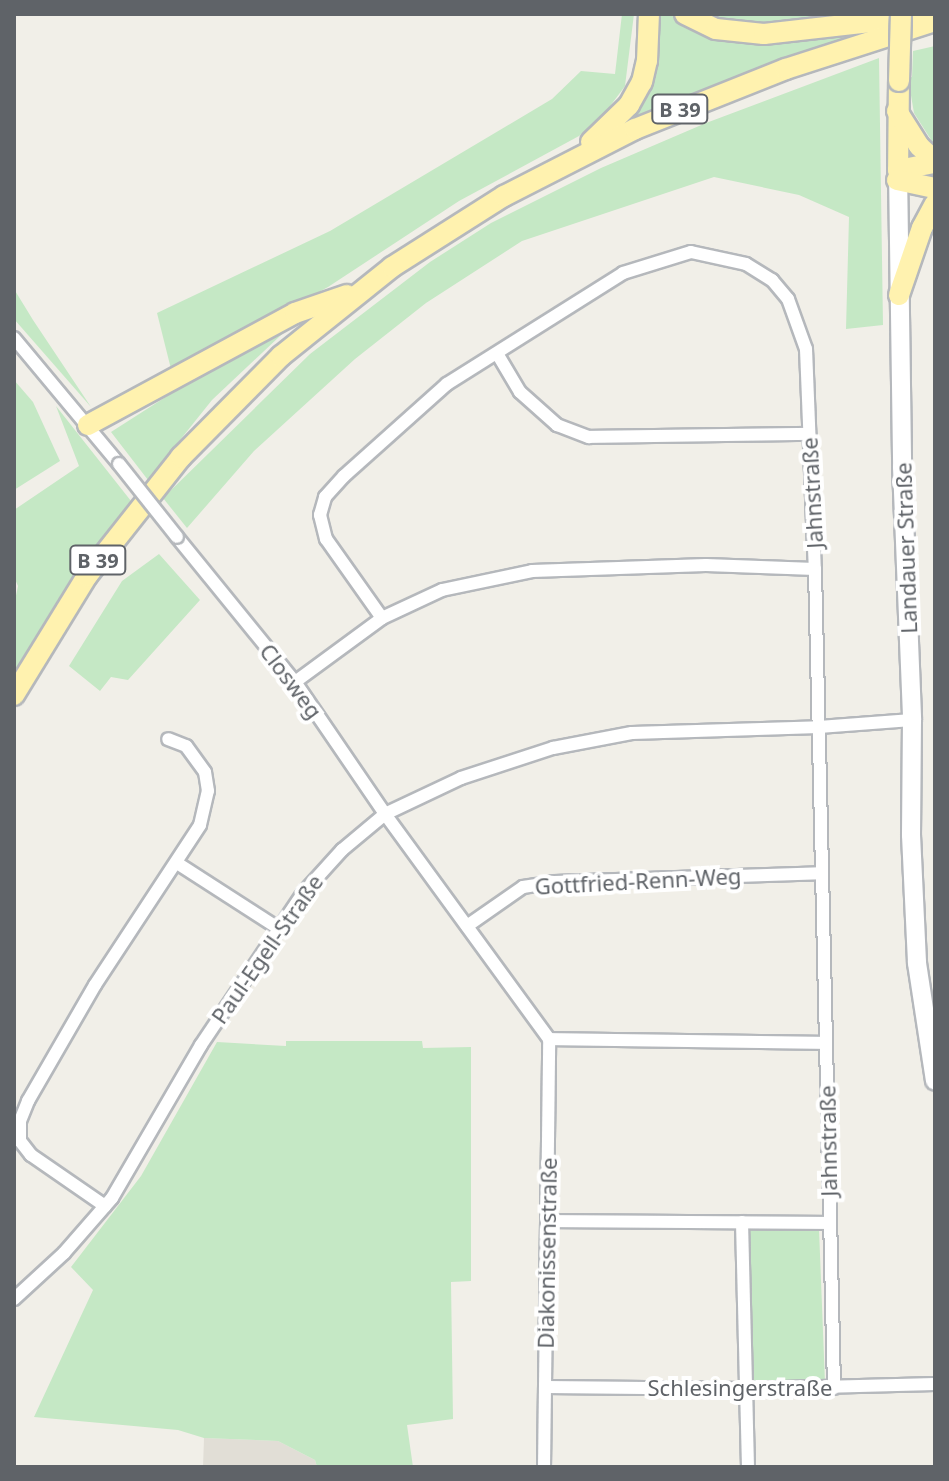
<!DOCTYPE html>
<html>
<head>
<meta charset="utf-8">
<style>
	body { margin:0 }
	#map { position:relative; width:949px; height:1481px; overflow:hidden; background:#f1efe8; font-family:"Noto Sans",sans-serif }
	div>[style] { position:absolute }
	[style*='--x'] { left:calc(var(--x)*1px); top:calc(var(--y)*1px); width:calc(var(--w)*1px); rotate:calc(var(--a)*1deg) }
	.education>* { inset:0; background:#e1ded6 }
	.green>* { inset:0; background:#c5e8c5 }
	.roads { filter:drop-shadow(2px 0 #b5b8bc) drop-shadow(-2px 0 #b5b8bc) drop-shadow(0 2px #b5b8bc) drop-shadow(0 -2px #b5b8bc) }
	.minor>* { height:12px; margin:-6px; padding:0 6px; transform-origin:6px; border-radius:6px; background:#fff }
	.secondary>* { height:18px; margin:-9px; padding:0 9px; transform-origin:9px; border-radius:9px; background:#fff }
	.primary>* { height:20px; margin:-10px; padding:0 10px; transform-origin:10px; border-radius:10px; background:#fff2af }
	.bridges { filter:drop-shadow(2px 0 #b5b8bc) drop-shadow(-2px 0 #b5b8bc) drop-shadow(0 2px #b5b8bc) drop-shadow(0 -2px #b5b8bc) }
	.minor-bridge>* { height:12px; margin:-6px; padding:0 6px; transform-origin:6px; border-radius:6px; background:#fff }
	.primary-bridge>* { height:20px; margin:-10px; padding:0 10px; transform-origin:10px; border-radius:10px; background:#fff2af }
	span { translate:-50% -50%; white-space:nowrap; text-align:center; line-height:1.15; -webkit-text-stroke:8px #fff; paint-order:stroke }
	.shield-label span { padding:2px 6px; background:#fff; border:2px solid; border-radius:6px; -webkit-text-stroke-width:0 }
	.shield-label { font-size:20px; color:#5f6368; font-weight:700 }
	.street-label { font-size:22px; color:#5f6368 }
	.frame { position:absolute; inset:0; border:16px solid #5f6368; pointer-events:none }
</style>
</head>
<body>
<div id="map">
	<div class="education">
		<i style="clip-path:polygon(204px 1438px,278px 1441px,315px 1460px,317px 1467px,203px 1467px)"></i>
	</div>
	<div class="green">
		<i style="clip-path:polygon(622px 14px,634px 14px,625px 86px,602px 117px,579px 136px,459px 201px,328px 287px,172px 373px,157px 313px,330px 231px,552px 99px,581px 71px,615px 74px)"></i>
		<i style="clip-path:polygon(658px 14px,674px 14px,693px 27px,871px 30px,711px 87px,620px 126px)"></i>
		<i style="clip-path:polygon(698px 14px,871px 14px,741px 26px)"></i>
		<i style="clip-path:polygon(935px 46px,935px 146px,914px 113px,908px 78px,912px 77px,913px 51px)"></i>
		<i style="clip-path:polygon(879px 58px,883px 325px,846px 329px,849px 217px,799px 195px,714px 177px,522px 241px,426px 303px,355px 359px,254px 451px,187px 528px,163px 498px,310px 354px,430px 262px,491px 223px,601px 168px,706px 123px)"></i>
		<i style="clip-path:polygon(14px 289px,33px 320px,91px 407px,14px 319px)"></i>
		<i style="clip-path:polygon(297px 320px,212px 400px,148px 480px,111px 432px,211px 368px)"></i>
		<i style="clip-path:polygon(14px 380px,33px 402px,60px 461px,14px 490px)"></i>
		<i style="clip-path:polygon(56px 406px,131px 501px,63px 595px,14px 676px,14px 605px,18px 586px,14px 577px,14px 510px,79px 466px)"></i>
		<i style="clip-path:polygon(159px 554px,200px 600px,128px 680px,111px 677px,100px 691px,69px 666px,122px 581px)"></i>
		<i style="clip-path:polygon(286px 1041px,422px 1041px,423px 1048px,471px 1047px,471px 1281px,451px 1282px,453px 1419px,407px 1425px,413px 1467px,317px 1467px,315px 1460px,278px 1441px,204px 1438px,178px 1430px,34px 1417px,93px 1290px,71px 1267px,141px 1176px,217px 1042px,286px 1046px)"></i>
		<i style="clip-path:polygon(749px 1226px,819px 1229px,825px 1383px,751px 1384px)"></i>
	</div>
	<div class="roads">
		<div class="minor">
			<i style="--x:14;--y:338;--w:164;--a:50.2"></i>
			<i style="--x:498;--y:355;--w:43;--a:59.3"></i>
			<i style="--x:520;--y:392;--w:50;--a:41.7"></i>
			<i style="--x:557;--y:425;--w:34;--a:21"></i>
			<i style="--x:589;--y:437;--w:220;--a:-0.8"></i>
			<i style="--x:177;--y:537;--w:187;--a:50.9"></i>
			<i style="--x:295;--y:682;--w:160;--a:55.7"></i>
			<i style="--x:385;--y:814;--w:278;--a:53.9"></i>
			<i style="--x:382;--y:618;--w:97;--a:-125.3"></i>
			<i style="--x:326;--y:539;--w:25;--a:-104"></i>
			<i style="--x:320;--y:515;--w:19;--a:-74"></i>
			<i style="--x:325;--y:497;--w:28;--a:-48"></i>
			<i style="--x:344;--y:476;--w:138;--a:-41.8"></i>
			<i style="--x:447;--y:384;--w:208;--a:-32.2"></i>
			<i style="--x:623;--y:273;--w:71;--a:-17.2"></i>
			<i style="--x:691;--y:252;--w:56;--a:12.3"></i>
			<i style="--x:746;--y:264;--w:31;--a:32"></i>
			<i style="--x:772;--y:280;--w:25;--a:50"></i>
			<i style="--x:788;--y:299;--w:53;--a:70.2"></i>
			<i style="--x:806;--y:349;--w:220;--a:87.7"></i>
			<i style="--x:815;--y:569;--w:819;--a:88.67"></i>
			<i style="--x:295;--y:682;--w:108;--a:-36.3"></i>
			<i style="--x:382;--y:618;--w:66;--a:-25"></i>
			<i style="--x:442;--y:590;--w:92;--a:-11.9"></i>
			<i style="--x:532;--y:571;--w:174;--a:-2"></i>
			<i style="--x:706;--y:565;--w:109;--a:2.1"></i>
			<i style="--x:177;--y:863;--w:120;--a:32.8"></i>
			<i style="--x:467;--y:926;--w:68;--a:-34.9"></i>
			<i style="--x:523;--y:887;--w:30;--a:-9"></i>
			<i style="--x:553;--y:882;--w:269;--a:-1.9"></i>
			<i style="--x:549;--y:1039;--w:277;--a:0.8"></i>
			<i style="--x:105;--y:1206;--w:90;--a:-145.4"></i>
			<i style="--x:31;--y:1155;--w:18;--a:-128"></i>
			<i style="--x:20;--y:1141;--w:20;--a:-90"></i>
			<i style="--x:20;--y:1121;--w:22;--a:-68"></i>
			<i style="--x:28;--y:1101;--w:134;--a:-60"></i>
			<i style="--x:95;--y:985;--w:191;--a:-56.7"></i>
			<i style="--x:200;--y:825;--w:35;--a:-77"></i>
			<i style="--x:208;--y:791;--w:19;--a:-99"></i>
			<i style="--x:205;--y:772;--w:32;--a:-126"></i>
			<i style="--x:186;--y:746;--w:19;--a:-159"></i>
			<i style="--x:547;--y:1221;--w:283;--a:0.4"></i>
			<i style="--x:742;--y:1222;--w:245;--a:88.6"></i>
			<i style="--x:14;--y:1299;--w:68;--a:-42.6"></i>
			<i style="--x:64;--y:1253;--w:73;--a:-48.9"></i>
			<i style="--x:112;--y:1198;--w:177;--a:-59.8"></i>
			<i style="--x:201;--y:1045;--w:184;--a:-56.1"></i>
			<i style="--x:304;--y:892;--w:57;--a:-47.9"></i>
			<i style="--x:342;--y:850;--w:56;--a:-39.9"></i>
			<i style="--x:385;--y:814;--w:84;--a:-25.3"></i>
			<i style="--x:461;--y:778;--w:97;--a:-18.1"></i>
			<i style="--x:553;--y:748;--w:80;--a:-10.8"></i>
			<i style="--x:632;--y:733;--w:187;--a:-1.8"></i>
			<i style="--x:819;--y:727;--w:93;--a:-4.3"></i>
			<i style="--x:546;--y:1387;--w:199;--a:0.6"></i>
			<i style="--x:745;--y:1389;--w:190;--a:-1.5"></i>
			<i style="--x:544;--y:1467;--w:428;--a:-89.3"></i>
		</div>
		<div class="secondary">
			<i style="--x:898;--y:170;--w:297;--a:89.2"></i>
			<i style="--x:902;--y:467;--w:253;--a:87.7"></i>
			<i style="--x:912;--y:720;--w:115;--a:90.5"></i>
			<i style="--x:911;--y:835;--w:128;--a:87.3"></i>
			<i style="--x:917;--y:963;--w:119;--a:81.3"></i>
		</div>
		<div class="primary">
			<i style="--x:685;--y:14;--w:34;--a:26"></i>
			<i style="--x:716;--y:29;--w:48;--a:5.9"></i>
			<i style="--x:764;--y:34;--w:152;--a:-6.4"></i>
			<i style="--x:899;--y:81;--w:89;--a:90.6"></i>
			<i style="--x:898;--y:170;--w:38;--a:-11"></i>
			<i style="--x:897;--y:111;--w:41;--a:57.8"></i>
			<i style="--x:919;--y:146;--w:22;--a:43"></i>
			<i style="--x:591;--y:142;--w:53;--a:-44.2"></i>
			<i style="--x:629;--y:105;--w:26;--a:-61"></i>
			<i style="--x:642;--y:82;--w:22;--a:-77"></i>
			<i style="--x:647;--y:61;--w:47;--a:-87.6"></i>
			<i style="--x:897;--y:180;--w:39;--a:12"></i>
			<i style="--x:899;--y:295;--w:71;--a:-71.1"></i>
			<i style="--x:922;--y:228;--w:27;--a:-62"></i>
			<i style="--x:88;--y:425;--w:235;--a:-28.4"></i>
			<i style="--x:295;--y:313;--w:55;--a:-19.1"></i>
			<i style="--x:14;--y:695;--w:140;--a:-58.5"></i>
			<i style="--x:87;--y:576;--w:152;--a:-51.7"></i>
			<i style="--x:181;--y:457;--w:142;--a:-45.3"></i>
			<i style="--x:281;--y:356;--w:142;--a:-38.7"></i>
			<i style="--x:392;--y:267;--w:133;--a:-32.4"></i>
			<i style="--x:504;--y:196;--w:147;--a:-27.1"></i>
			<i style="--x:635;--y:129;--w:162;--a:-21.7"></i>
			<i style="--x:786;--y:69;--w:157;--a:-17.9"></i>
		</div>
	</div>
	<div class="bridges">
		<div class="minor-bridge">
			<i style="--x:119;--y:464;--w:93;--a:51.5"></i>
		</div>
		<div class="primary-bridge">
			<i style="--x:899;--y:81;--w:67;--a:-88.3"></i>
		</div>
	</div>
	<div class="shield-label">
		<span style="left:680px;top:109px">B 39</span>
		<span style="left:98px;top:560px">B 39</span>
	</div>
	<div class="street-label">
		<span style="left:812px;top:493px;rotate:-93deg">Jahnstraße</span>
		<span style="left:906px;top:548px;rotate:-92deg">Landauer Straße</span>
		<span style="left:291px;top:681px;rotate:53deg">Closweg</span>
		<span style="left:638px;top:881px;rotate:-3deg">Gottfried-Renn-Weg</span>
		<span style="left:267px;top:949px;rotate:-55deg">Paul-Egell-Straße</span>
		<span style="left:828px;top:1141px;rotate:-91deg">Jahnstraße</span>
		<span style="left:547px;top:1253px;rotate:-89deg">Diakonissenstraße</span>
		<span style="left:740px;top:1388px">Schlesingerstraße</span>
	</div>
	<div class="frame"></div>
</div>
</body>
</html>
